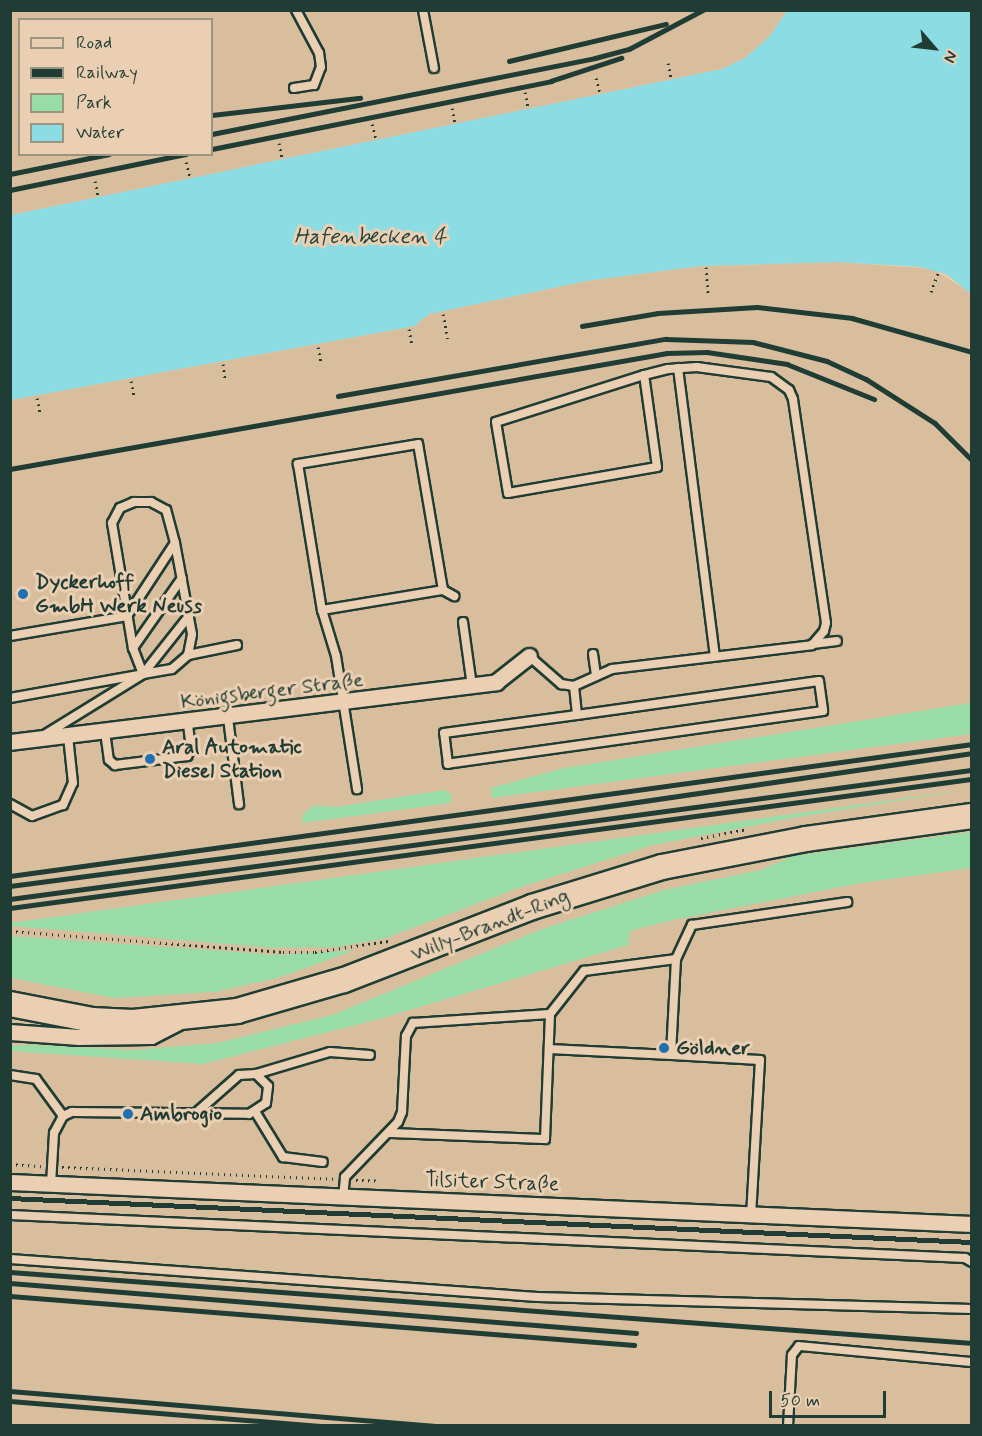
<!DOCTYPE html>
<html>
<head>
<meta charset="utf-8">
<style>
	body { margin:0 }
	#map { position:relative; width:982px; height:1436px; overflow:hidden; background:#ebccab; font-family:Mynerve,sans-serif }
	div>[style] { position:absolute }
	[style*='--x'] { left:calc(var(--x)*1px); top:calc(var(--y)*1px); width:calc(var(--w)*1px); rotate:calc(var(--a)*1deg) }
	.built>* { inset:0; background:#d9be9d }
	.green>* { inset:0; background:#98dca7 }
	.water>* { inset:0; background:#8bdde3 }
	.path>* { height:3px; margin-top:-1.5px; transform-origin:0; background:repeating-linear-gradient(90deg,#1f3d34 0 1.5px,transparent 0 6px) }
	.roads { filter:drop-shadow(2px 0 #1f3d34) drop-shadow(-2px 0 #1f3d34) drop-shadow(0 2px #1f3d34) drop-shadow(0 -2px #1f3d34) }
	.service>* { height:8px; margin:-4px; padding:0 4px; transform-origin:4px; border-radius:4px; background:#ebcfb2 }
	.minor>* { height:15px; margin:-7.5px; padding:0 7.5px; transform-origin:7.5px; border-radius:7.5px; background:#ebcfb2 }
	.primary>* { height:24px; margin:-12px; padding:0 12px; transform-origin:12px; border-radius:12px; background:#ebcfb2 }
	.rail>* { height:4.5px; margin:-2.25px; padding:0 2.25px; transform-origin:2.25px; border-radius:2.25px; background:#1f3d34 }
	.dots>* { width:16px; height:16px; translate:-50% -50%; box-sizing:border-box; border:3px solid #ebcfb2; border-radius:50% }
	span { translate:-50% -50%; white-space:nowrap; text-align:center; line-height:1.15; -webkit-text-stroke:6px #ebcfb2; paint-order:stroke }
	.poi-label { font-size:21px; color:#1f3d34; font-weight:700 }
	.left { translate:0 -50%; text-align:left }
	.street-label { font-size:21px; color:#1f3d34 }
	.water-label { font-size:22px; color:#24453d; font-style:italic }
	.frame { position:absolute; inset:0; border:12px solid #1f3d34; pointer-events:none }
	.legend { position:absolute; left:18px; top:18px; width:195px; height:138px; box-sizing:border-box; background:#ebcfb2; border:2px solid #999580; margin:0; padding:8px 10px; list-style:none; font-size:18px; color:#1f3d34 }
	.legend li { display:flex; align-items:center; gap:12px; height:30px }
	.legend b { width:30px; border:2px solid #999580 }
	.north { position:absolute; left:904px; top:18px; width:60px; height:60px; -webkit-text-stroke:4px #ebcfb2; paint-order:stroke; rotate:118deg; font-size:16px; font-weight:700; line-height:24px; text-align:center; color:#1f3d34 }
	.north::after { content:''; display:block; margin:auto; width:21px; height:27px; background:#1f3d34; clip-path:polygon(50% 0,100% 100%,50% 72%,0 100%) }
	.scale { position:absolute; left:769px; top:1391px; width:117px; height:27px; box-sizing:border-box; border:3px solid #1f3d34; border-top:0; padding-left:8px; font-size:18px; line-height:21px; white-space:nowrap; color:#1f3d34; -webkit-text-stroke:4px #ebcfb2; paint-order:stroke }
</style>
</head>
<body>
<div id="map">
	<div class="built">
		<i style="clip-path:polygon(evenodd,11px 11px,787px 11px,769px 37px,745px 58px,722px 69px,11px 215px,11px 11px,20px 20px,212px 20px,212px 154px,20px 154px,20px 20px)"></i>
		<i style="clip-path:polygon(838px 262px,933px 269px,972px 294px,971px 1425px,11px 1425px,11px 400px,415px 326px,429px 314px,586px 281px,701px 266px)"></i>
	</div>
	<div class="green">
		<i style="clip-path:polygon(971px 703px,971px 734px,492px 798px,491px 788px,564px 768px)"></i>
		<i style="clip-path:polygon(971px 789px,792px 818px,653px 845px,521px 887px,386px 938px,337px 947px,275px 948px,11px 926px,11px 923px)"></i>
		<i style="clip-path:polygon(444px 790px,452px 795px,451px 803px,302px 823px,303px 814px,315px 805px,336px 807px)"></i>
		<i style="clip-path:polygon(971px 832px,971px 868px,861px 883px,673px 920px,630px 931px,628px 945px,383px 1018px,203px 1064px,11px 1051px,11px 1046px,31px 1045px,133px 1050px,217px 1043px,332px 1015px,542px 929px,664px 890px,761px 870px,793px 856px)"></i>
		<i style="clip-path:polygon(11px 936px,280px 955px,355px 950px,281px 977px,215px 992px,114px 998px,11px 978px)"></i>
	</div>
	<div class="water">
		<i style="clip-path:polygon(787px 11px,971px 11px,971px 294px,946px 274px,920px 267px,838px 262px,701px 266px,586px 281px,429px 314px,415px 326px,11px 400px,11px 215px,722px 69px,745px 58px,769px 37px)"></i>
	</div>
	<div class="path">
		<i style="--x:668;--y:63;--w:15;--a:79"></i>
		<i style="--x:596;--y:78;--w:16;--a:75"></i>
		<i style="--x:525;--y:92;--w:16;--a:79"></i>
		<i style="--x:452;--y:108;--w:15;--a:79"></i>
		<i style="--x:372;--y:124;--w:16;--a:75"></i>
		<i style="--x:279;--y:143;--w:15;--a:79"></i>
		<i style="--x:186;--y:162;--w:16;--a:75"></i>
		<i style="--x:95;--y:181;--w:15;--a:79"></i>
		<i style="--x:706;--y:267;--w:28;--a:86"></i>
		<i style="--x:931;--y:292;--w:20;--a:-70"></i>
		<i style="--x:443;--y:314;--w:25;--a:79"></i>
		<i style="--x:409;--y:329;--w:17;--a:80"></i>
		<i style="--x:318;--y:347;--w:16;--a:79"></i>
		<i style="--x:223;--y:364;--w:16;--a:83"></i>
		<i style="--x:131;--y:381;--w:16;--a:79"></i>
		<i style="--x:37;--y:398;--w:16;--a:79"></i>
		<i style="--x:701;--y:838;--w:47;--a:-11.1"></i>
		<i style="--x:10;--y:931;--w:274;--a:4.4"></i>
		<i style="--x:283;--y:952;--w:32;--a:0"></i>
		<i style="--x:315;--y:952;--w:74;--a:-8.6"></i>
		<i style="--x:10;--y:1164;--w:31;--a:4"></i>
		<i style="--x:62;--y:1167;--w:272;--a:2.5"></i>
		<i style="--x:356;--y:1180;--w:23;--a:2"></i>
	</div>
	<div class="roads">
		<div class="service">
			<i style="--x:423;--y:10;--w:59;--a:79.3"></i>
			<i style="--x:294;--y:88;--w:20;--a:-9"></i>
			<i style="--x:314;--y:85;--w:19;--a:-69"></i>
			<i style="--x:321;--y:67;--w:14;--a:-98"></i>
			<i style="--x:319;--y:53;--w:49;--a:-118.1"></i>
			<i style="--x:678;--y:368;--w:290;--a:82.7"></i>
			<i style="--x:443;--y:590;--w:13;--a:29"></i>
			<i style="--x:322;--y:610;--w:123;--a:-9.4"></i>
			<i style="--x:443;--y:590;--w:148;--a:-99.7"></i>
			<i style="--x:418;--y:444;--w:122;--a:170.5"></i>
			<i style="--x:298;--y:464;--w:148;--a:80.7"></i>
			<i style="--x:322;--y:610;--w:48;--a:73.1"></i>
			<i style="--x:336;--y:656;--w:135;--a:81"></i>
			<i style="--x:463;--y:622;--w:65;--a:82"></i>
			<i style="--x:10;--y:636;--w:119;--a:-9.7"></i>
			<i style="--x:127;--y:616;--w:87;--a:-56.7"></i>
			<i style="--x:813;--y:644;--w:24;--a:-7"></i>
			<i style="--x:133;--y:648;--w:85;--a:-55"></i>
			<i style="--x:593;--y:654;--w:22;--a:82"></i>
			<i style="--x:188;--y:655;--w:50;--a:-11.5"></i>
			<i style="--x:529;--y:656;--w:43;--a:41.2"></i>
			<i style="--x:561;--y:684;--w:13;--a:9"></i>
			<i style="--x:574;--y:686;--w:42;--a:-24.1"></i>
			<i style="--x:612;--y:669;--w:201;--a:-6.8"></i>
			<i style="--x:812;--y:645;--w:18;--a:-49"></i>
			<i style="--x:824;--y:631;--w:8;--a:-76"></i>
			<i style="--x:826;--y:623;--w:226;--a:-98.4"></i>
			<i style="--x:793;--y:399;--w:10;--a:-114"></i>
			<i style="--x:789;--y:390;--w:22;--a:-144"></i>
			<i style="--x:771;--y:377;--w:75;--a:-172.3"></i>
			<i style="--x:697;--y:367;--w:29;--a:176"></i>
			<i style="--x:668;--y:369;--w:25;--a:166"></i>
			<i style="--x:644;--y:375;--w:155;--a:162.4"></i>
			<i style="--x:496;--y:422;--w:72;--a:80.4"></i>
			<i style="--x:508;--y:493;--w:151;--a:-9.9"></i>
			<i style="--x:657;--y:467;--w:93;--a:-98"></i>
			<i style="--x:574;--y:686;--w:29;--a:84"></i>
			<i style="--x:577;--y:715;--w:244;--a:-8"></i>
			<i style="--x:819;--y:681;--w:30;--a:82"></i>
			<i style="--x:823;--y:711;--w:379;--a:172"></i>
			<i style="--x:448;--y:764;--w:31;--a:-97"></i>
			<i style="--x:444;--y:733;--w:134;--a:-7.7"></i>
			<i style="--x:10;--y:698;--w:135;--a:-10.2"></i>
			<i style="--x:143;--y:674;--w:74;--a:-51.6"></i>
			<i style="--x:228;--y:718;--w:87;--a:82.7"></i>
			<i style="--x:105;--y:732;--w:28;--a:82"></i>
			<i style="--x:109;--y:760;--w:8;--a:40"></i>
			<i style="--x:115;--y:765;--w:73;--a:-7.1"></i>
			<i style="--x:187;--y:756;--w:8;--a:-60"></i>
			<i style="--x:191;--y:749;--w:26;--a:-97"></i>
			<i style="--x:46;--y:734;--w:114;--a:-31.7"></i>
			<i style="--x:143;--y:674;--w:29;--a:-10"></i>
			<i style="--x:172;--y:669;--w:21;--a:-41"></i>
			<i style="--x:188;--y:655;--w:21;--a:-79"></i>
			<i style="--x:192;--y:634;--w:93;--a:-100.6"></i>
			<i style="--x:175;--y:543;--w:34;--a:-105"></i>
			<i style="--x:166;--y:510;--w:17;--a:-152"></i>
			<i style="--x:151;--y:502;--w:17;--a:180"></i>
			<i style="--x:134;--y:502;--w:15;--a:157"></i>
			<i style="--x:120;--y:508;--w:17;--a:118"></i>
			<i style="--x:112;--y:523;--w:127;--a:80.5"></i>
			<i style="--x:133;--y:648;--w:28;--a:69"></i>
			<i style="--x:10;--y:804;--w:25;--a:29"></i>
			<i style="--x:32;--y:816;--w:33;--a:-20"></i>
			<i style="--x:63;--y:805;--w:24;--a:-66"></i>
			<i style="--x:73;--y:783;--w:47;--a:-96.1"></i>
			<i style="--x:676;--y:959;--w:38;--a:-65"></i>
			<i style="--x:692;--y:925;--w:157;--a:-8.4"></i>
			<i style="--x:671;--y:1055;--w:89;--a:3.2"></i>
			<i style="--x:760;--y:1060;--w:154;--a:93.3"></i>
			<i style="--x:256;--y:1074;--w:77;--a:-16.6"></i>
			<i style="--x:330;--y:1052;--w:40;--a:4.3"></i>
			<i style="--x:10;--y:1075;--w:26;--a:9"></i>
			<i style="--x:36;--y:1079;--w:46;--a:53.9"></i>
			<i style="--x:256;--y:1113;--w:52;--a:58.5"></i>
			<i style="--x:283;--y:1157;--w:40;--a:7.1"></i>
			<i style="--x:389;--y:1133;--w:156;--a:2.2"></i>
			<i style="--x:545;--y:1139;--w:125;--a:-87.7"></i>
			<i style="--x:51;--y:1184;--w:51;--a:-86.6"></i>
			<i style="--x:54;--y:1133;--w:19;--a:-62"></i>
			<i style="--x:63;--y:1116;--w:10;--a:-24"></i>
			<i style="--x:72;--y:1112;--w:177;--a:0.6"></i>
			<i style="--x:249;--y:1114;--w:20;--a:-33"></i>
			<i style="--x:266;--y:1103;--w:17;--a:-83"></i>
			<i style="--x:268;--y:1086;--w:17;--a:-135"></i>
			<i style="--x:256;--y:1074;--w:17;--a:177"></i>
			<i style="--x:239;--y:1075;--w:56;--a:138.6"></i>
			<i style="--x:343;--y:1197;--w:20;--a:-84"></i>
			<i style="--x:345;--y:1177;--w:76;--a:-46.1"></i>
			<i style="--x:398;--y:1122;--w:11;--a:-68"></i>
			<i style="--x:402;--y:1112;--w:76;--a:-87"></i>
			<i style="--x:406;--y:1036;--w:15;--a:-62"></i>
			<i style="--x:413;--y:1023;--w:137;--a:-3.8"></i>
			<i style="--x:550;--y:1014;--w:55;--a:-51.7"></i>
			<i style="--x:584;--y:971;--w:93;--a:-7.4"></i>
			<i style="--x:676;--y:959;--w:96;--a:93"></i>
			<i style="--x:671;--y:1055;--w:122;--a:-177.2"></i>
			<i style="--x:10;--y:1215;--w:956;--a:2.58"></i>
			<i style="--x:965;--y:1258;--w:8;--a:30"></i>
			<i style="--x:10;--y:1259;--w:529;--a:4.12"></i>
			<i style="--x:538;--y:1297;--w:434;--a:1.6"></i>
			<i style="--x:788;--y:1426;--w:71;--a:-86.8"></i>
			<i style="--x:792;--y:1355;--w:11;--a:-52"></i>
			<i style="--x:799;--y:1346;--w:174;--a:5.3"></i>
		</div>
		<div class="minor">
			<i style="--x:10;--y:742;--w:490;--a:-7"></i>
			<i style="--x:496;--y:682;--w:42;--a:-38.2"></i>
			<i style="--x:10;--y:1032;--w:69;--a:4.1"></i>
			<i style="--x:79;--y:1037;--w:72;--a:-0.8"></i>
			<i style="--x:151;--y:1036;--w:30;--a:-27"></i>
			<i style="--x:10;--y:1182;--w:963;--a:2.5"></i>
		</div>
		<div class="primary">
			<i style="--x:10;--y:1004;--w:84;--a:11"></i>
			<i style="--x:92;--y:1020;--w:41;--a:2.8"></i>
			<i style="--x:133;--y:1022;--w:105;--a:-6"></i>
			<i style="--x:237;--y:1011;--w:111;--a:-16.2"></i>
			<i style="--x:344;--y:980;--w:202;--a:-21.2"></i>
			<i style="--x:532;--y:907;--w:136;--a:-17.1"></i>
			<i style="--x:662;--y:867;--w:147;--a:-11"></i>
			<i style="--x:806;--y:839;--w:168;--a:-7.9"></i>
		</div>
	</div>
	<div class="rail">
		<i style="--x:509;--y:61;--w:161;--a:-13.3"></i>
		<i style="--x:212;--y:115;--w:149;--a:-6.6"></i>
		<i style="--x:212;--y:134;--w:390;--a:-11.2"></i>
		<i style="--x:595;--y:58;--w:35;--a:-15"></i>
		<i style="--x:629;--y:49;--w:84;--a:-27.8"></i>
		<i style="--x:212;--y:149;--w:346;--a:-11.3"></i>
		<i style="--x:551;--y:81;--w:74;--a:-18.2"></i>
		<i style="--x:10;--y:174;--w:101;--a:-11.4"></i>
		<i style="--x:10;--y:190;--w:180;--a:-11.6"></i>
		<i style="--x:582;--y:326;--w:77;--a:-9.7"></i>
		<i style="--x:658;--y:313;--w:99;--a:-3.5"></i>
		<i style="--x:757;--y:307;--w:96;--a:6.6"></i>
		<i style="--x:852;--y:318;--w:125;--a:15.8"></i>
		<i style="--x:338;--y:396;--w:333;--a:-9.9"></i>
		<i style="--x:666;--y:339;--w:87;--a:2"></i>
		<i style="--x:753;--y:342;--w:76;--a:14.4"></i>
		<i style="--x:827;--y:361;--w:43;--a:24.8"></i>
		<i style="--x:866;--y:379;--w:82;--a:32.5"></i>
		<i style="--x:935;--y:423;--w:52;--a:45"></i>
		<i style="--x:10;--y:469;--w:667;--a:-10.01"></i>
		<i style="--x:667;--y:353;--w:40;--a:-1.4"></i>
		<i style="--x:707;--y:352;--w:81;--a:8.5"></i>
		<i style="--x:787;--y:364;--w:94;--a:21.9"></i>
		<i style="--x:10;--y:876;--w:971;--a:-7.81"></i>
		<i style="--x:10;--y:886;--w:508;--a:-7.46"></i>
		<i style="--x:514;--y:820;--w:463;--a:-8.3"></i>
		<i style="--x:10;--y:899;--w:971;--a:-7.64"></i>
		<i style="--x:10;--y:908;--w:971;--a:-7.64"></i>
		<i style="--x:10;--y:1198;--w:963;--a:2.62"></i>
		<i style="--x:10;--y:1272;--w:965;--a:4.22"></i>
		<i style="--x:10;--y:1283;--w:628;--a:4.57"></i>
		<i style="--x:10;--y:1296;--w:626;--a:4.49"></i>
		<i style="--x:10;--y:1391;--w:430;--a:4.7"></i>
		<i style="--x:10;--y:1401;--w:314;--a:4.6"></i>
	</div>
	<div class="dots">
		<i style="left:23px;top:594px;background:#1f6fb2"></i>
		<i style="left:150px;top:759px;background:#1f6fb2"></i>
		<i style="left:664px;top:1048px;background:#1f6fb2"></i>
		<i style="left:128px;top:1114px;background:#1f6fb2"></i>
	</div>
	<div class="poi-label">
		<span class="left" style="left:35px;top:594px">Dyckerhoff<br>GmbH Werk Neuss</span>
		<span class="left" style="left:162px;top:759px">Aral Automatic<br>Diesel Station</span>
		<span class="left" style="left:676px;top:1048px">Göldner</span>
		<span class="left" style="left:140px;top:1114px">Ambrogio</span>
	</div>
	<div class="street-label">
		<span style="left:272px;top:691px;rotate:-7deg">Königsberger Straße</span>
		<span style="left:490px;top:925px;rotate:-21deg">Willy-Brandt-Ring</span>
		<span style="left:492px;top:1182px;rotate:2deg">Tilsiter Straße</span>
	</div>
	<div class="water-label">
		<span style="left:370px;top:238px">Hafenbecken 4</span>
	</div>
	<div class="frame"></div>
	<ul class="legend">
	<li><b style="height:8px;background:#ebcfb2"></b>Road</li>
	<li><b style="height:8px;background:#1f3d34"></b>Railway</li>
	<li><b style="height:16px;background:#98dca7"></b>Park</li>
	<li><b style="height:16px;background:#8bdde3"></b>Water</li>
	</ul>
	<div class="north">N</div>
	<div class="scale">50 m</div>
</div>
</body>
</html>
